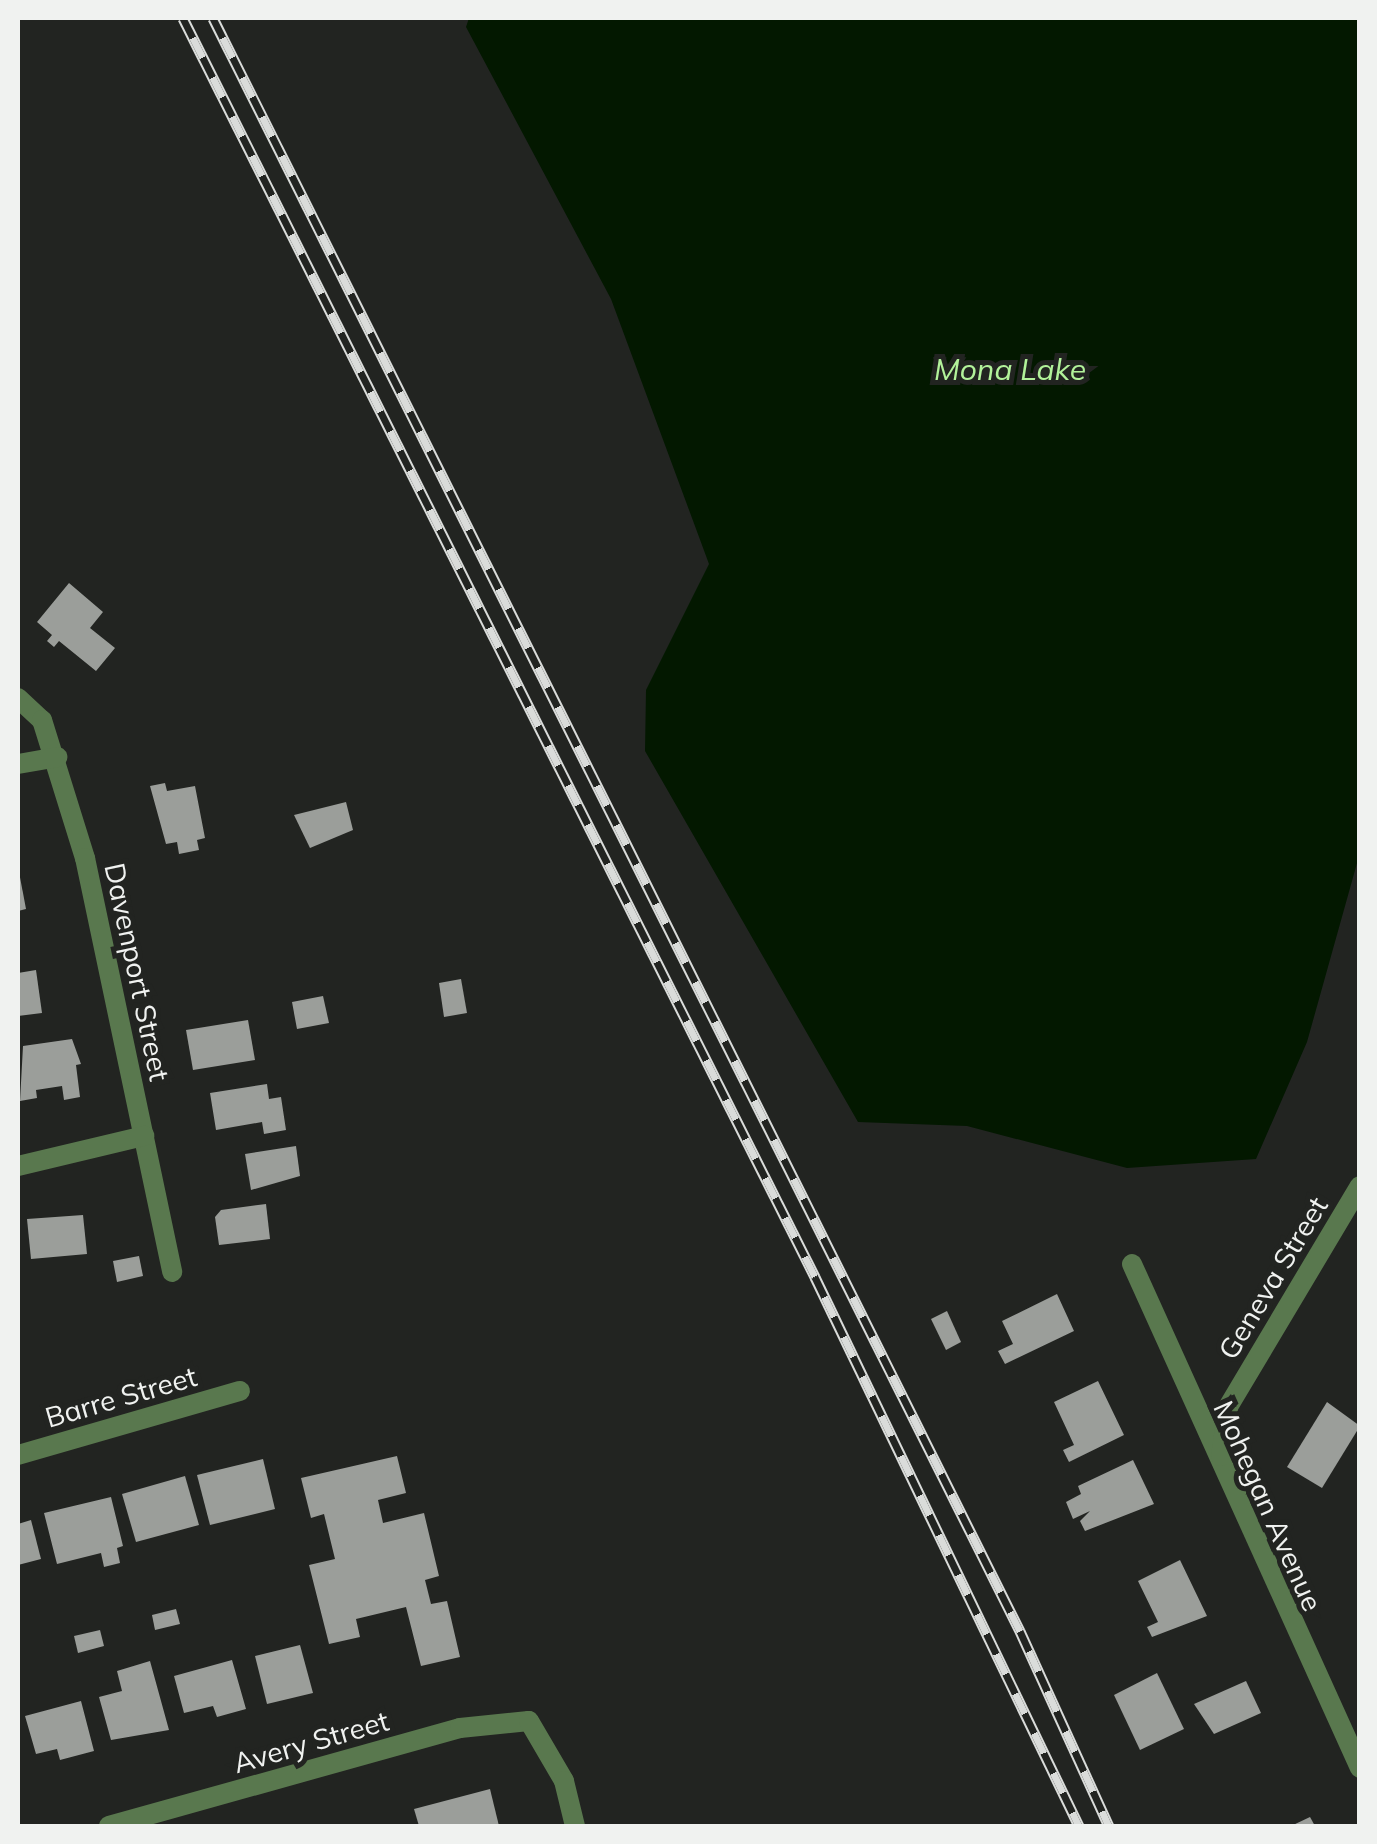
<!DOCTYPE html>
<html>
<head>
<meta charset="utf-8">
<style>
	body { margin:0 }
	#map { position:relative; width:1377px; height:1844px; overflow:hidden; background:#222421; font-family:Mulish,sans-serif }
	div>[style] { position:absolute }
	[style*='--x'] { left:calc(var(--x)*1px); top:calc(var(--y)*1px); width:calc(var(--w)*1px); rotate:calc(var(--a)*1deg) }
	.water>* { inset:0; background:#031800 }
	.building>* { inset:0; background:#9b9e9a }
	.street>* { height:20px; margin:-10px; padding:0 10px; transform-origin:10px; border-radius:10px; background:#59784e }
	.rail>* { height:11px; margin-top:-5.5px; transform-origin:0; background:repeating-linear-gradient(90deg,#222421 0 22px,#dadcda 0 44px); box-sizing:border-box; border-block:2px solid #dadcda }
	span { translate:-50% -50%; white-space:nowrap; text-align:center; line-height:1.15; -webkit-text-stroke:10px #222421; paint-order:stroke }
	.street-label { font-size:28px; color:#f0f2f0 }
	.water-label { font-size:30px; color:#b2f29a; font-style:italic }
	.frame { position:absolute; inset:0; border:20px solid #f0f2f0; pointer-events:none }
</style>
</head>
<body>
<div id="map">
	<div class="water">
		<i style="clip-path:polygon(469px 18px,1359px 18px,1359px 856px,1307px 1042px,1256px 1159px,1127px 1168px,967px 1126px,858px 1122px,645px 751px,646px 690px,709px 564px,611px 299px,466px 27px)"></i>
	</div>
	<div class="building">
		<i style="clip-path:polygon(69px 583px,103px 612px,90px 628px,115px 648px,96px 671px,59px 641px,54px 647px,47px 641px,52px 635px,37px 622px)"></i>
		<i style="clip-path:polygon(165px 783px,167px 791px,195px 786px,205px 838px,197px 840px,199px 850px,179px 854px,177px 842px,166px 844px,150px 786px)"></i>
		<i style="clip-path:polygon(346px 802px,353px 830px,310px 848px,294px 815px)"></i>
		<i style="clip-path:polygon(19px 872px,26px 909px,18px 911px,18px 873px)"></i>
		<i style="clip-path:polygon(36px 970px,42px 1013px,18px 1016px,18px 973px)"></i>
		<i style="clip-path:polygon(461px 979px,467px 1013px,444px 1017px,439px 983px)"></i>
		<i style="clip-path:polygon(323px 996px,329px 1023px,297px 1029px,292px 1002px)"></i>
		<i style="clip-path:polygon(248px 1020px,255px 1060px,193px 1070px,186px 1030px)"></i>
		<i style="clip-path:polygon(72px 1039px,81px 1064px,76px 1065px,80px 1097px,64px 1100px,62px 1086px,36px 1090px,37px 1098px,20px 1101px,23px 1046px)"></i>
		<i style="clip-path:polygon(267px 1084px,269px 1099px,281px 1097px,286px 1130px,264px 1134px,262px 1122px,216px 1130px,210px 1093px)"></i>
		<i style="clip-path:polygon(296px 1146px,300px 1176px,251px 1190px,245px 1154px)"></i>
		<i style="clip-path:polygon(266px 1204px,270px 1239px,219px 1245px,215px 1217px,221px 1210px)"></i>
		<i style="clip-path:polygon(83px 1215px,87px 1254px,31px 1259px,27px 1219px)"></i>
		<i style="clip-path:polygon(139px 1256px,143px 1276px,117px 1282px,113px 1261px)"></i>
		<i style="clip-path:polygon(1057px 1294px,1074px 1331px,1005px 1364px,998px 1351px,1013px 1344px,1002px 1321px)"></i>
		<i style="clip-path:polygon(947px 1311px,961px 1342px,946px 1350px,931px 1319px)"></i>
		<i style="clip-path:polygon(1098px 1381px,1124px 1435px,1069px 1462px,1063px 1450px,1074px 1445px,1054px 1402px)"></i>
		<i style="clip-path:polygon(1327px 1402px,1360px 1426px,1322px 1488px,1287px 1467px)"></i>
		<i style="clip-path:polygon(397px 1456px,406px 1493px,378px 1500px,383px 1523px,424px 1513px,439px 1576px,425px 1580px,431px 1604px,447px 1601px,460px 1657px,421px 1666px,406px 1607px,356px 1619px,360px 1637px,329px 1644px,309px 1565px,335px 1559px,324px 1514px,311px 1518px,301px 1478px)"></i>
		<i style="clip-path:polygon(263px 1459px,275px 1509px,210px 1525px,197px 1475px)"></i>
		<i style="clip-path:polygon(1133px 1460px,1154px 1504px,1085px 1531px,1080px 1521px,1090px 1511px,1073px 1519px,1066px 1502px,1081px 1494px,1078px 1486px)"></i>
		<i style="clip-path:polygon(185px 1476px,199px 1525px,136px 1542px,122px 1494px)"></i>
		<i style="clip-path:polygon(111px 1497px,123px 1546px,117px 1548px,120px 1563px,104px 1567px,101px 1553px,57px 1564px,44px 1513px)"></i>
		<i style="clip-path:polygon(31px 1520px,41px 1559px,18px 1565px,18px 1524px)"></i>
		<i style="clip-path:polygon(1180px 1560px,1207px 1616px,1152px 1637px,1147px 1627px,1158px 1622px,1138px 1581px)"></i>
		<i style="clip-path:polygon(176px 1609px,180px 1624px,155px 1630px,152px 1615px)"></i>
		<i style="clip-path:polygon(100px 1630px,104px 1646px,78px 1653px,74px 1636px)"></i>
		<i style="clip-path:polygon(300px 1645px,313px 1693px,267px 1704px,255px 1656px)"></i>
		<i style="clip-path:polygon(232px 1660px,246px 1709px,217px 1717px,213px 1706px,184px 1713px,174px 1676px)"></i>
		<i style="clip-path:polygon(150px 1661px,169px 1730px,111px 1740px,99px 1697px,122px 1691px,117px 1671px)"></i>
		<i style="clip-path:polygon(1157px 1673px,1184px 1729px,1140px 1750px,1114px 1695px)"></i>
		<i style="clip-path:polygon(1246px 1681px,1261px 1713px,1214px 1734px,1194px 1704px)"></i>
		<i style="clip-path:polygon(81px 1701px,94px 1751px,60px 1760px,57px 1749px,36px 1754px,25px 1716px)"></i>
		<i style="clip-path:polygon(490px 1789px,499px 1826px,419px 1826px,414px 1809px)"></i>
		<i style="clip-path:polygon(1310px 1817px,1315px 1826px,1291px 1826px)"></i>
	</div>
	<div class="street">
		<i style="--x:18;--y:698;--w:33;--a:43"></i>
		<i style="--x:42;--y:720;--w:145;--a:72.7"></i>
		<i style="--x:85;--y:858;--w:423;--a:78.1"></i>
		<i style="--x:18;--y:764;--w:40;--a:-10"></i>
		<i style="--x:18;--y:1166;--w:130;--a:-13.4"></i>
		<i style="--x:1132;--y:1264;--w:553;--a:65.66"></i>
		<i style="--x:18;--y:1455;--w:231;--a:-16.1"></i>
		<i style="--x:1221;--y:1456;--w:49;--a:-81.9"></i>
		<i style="--x:1228;--y:1407;--w:257;--a:-59.2"></i>
		<i style="--x:109;--y:1826;--w:364;--a:-15.6"></i>
		<i style="--x:460;--y:1728;--w:69;--a:-5.8"></i>
		<i style="--x:529;--y:1721;--w:69;--a:59.7"></i>
		<i style="--x:564;--y:1781;--w:46;--a:76.3"></i>
	</div>
	<div class="rail">
		<i style="--x:183;--y:18;--w:1409;--a:63.34"></i>
		<i style="--x:815;--y:1277;--w:609;--a:64.32"></i>
		<i style="--x:213;--y:18;--w:1804;--a:63.42"></i>
		<i style="--x:1020;--y:1631;--w:214;--a:65.5"></i>
	</div>
	<div class="street-label">
		<span style="left:137px;top:972px;rotate:78deg">Davenport Street</span>
		<span style="left:1273px;top:1278px;rotate:-59deg">Geneva Street</span>
		<span style="left:121px;top:1397px;rotate:-16deg">Barre Street</span>
		<span style="left:1268px;top:1506px;rotate:66deg">Mohegan Avenue</span>
		<span style="left:311px;top:1742px;rotate:-16deg">Avery Street</span>
	</div>
	<div class="water-label">
		<span style="left:1010px;top:369px">Mona Lake</span>
	</div>
	<div class="frame"></div>
</div>
</body>
</html>
